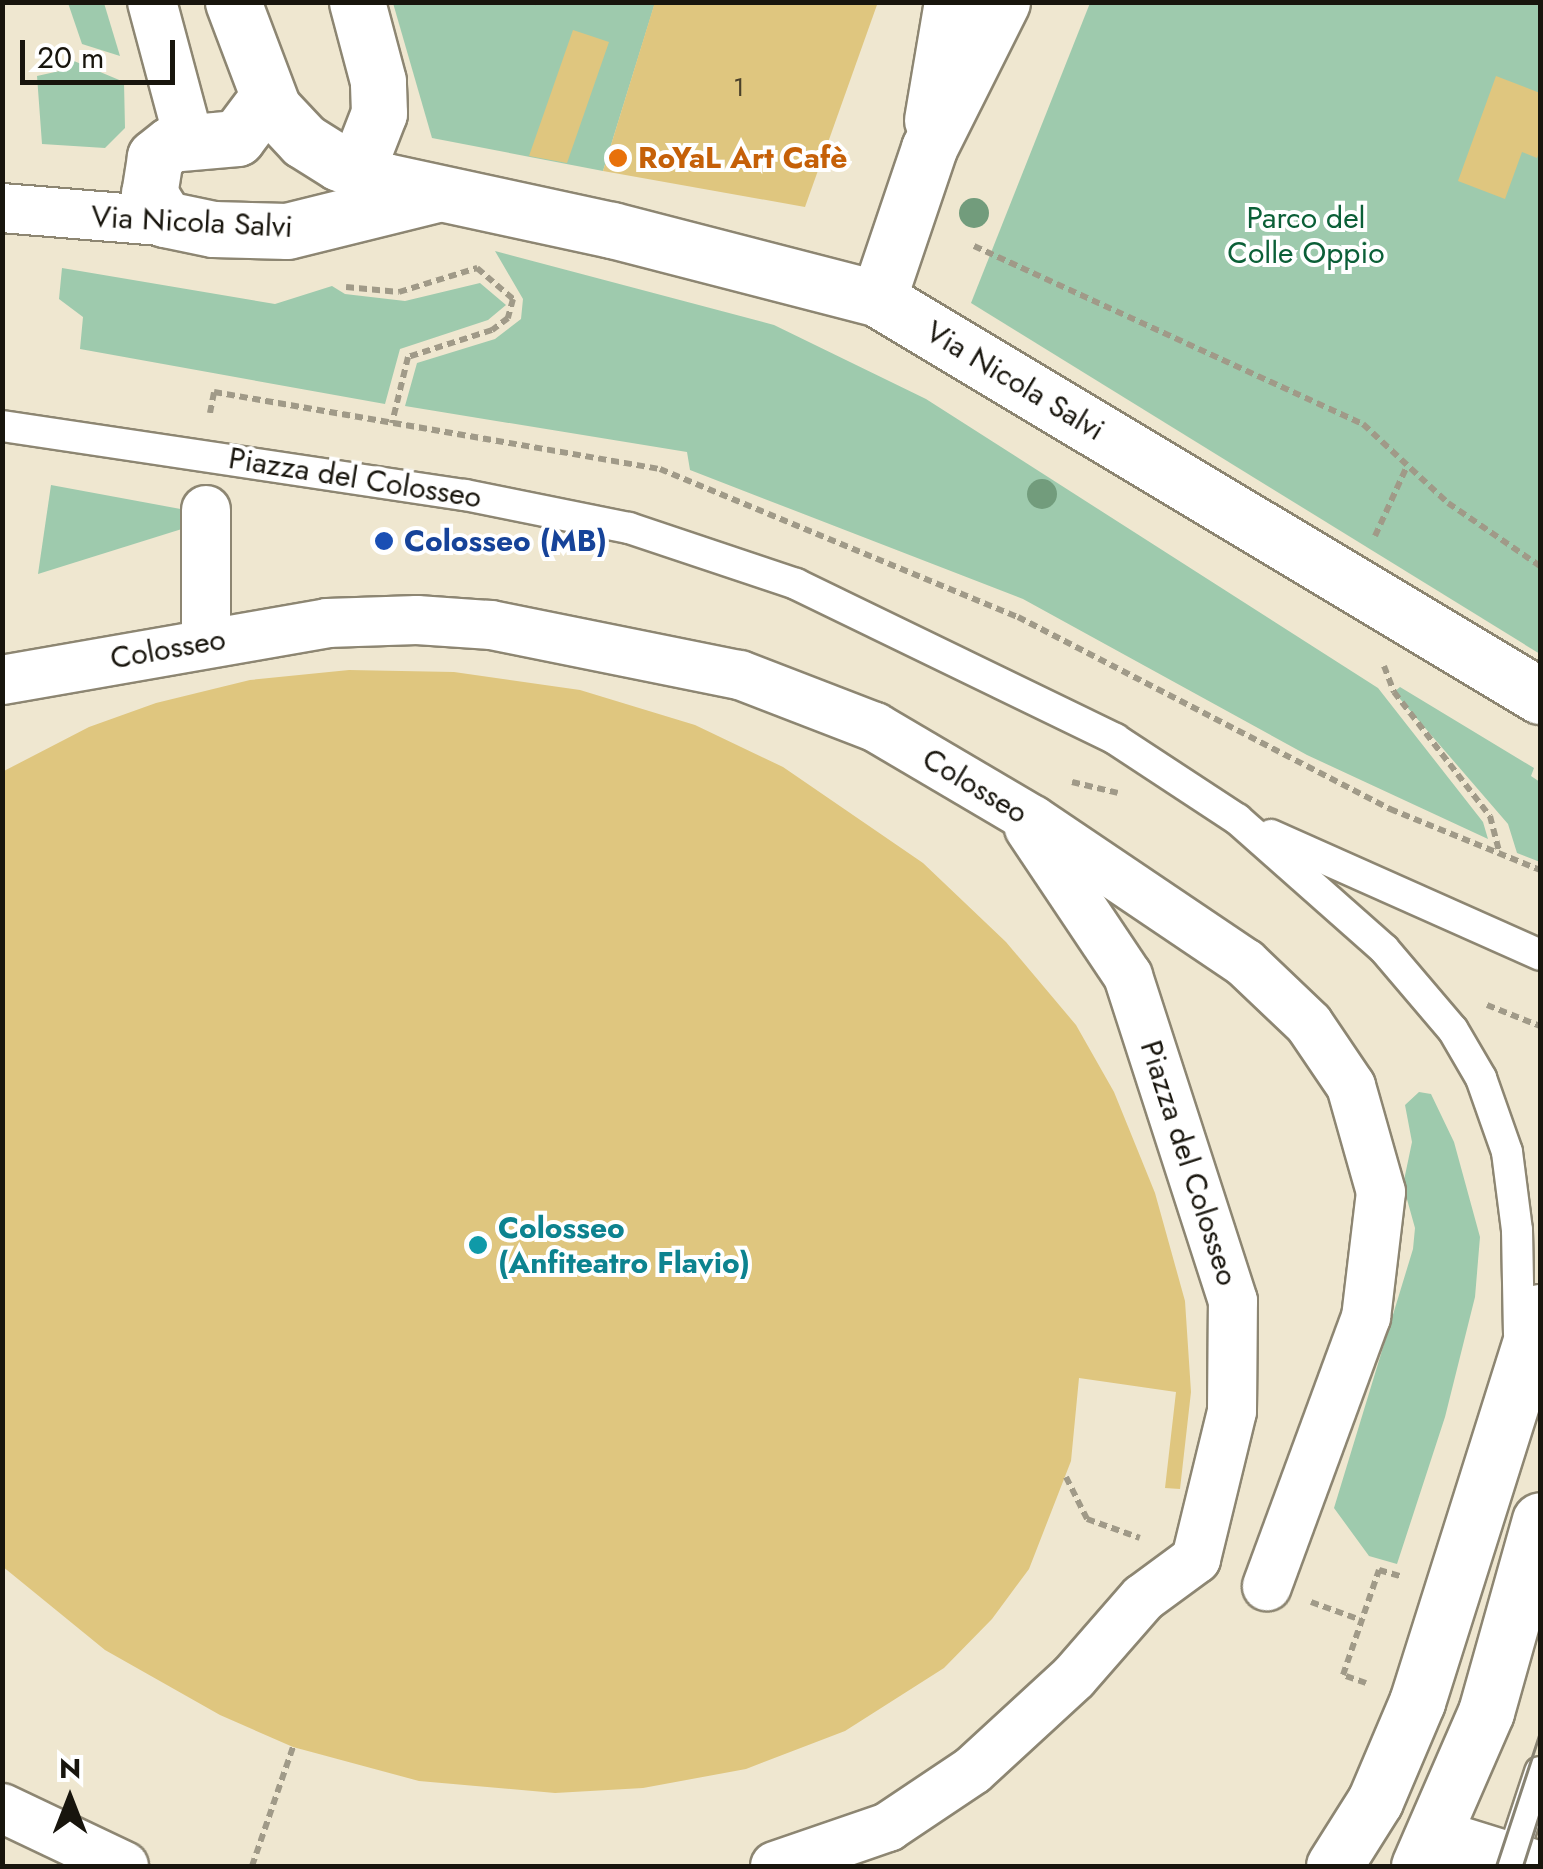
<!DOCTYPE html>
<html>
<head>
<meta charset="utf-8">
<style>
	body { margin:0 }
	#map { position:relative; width:1543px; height:1869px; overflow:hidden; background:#efe7d0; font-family:Jost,sans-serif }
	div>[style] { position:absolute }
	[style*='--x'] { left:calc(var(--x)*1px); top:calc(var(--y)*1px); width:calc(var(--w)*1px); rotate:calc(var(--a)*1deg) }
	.green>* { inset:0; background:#9ecaad }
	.building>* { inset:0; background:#dfc67f }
	.path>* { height:6px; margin-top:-3px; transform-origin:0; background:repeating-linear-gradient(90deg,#a09a88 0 8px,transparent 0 13px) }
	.roads { filter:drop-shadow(2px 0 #8d8672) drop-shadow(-2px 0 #8d8672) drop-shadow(0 2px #8d8672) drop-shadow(0 -2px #8d8672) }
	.service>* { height:30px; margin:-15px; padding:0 15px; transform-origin:15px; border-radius:15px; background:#fff }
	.pedestrian>* { height:48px; margin:-24px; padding:0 24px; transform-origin:24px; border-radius:24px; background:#fff }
	.minor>* { height:55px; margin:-27.5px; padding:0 27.5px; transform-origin:27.5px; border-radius:27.5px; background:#fff }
	.secondary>* { height:55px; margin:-27.5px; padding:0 27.5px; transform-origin:27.5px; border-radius:27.5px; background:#fff }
	.tram>* { height:2.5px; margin:-1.25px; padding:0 1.25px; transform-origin:1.25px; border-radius:1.25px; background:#888373 }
	.trees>* { width:30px; height:30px; margin:-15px; border-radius:50%; background:#729c7c }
	.dots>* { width:28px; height:28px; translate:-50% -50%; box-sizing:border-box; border:5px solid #fff; border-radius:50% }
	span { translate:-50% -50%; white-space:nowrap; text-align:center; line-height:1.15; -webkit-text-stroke:8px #fff; paint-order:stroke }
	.number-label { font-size:25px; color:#4a412a }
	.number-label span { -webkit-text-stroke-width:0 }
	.food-label { font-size:30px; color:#c56008; font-weight:700 }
	.left { translate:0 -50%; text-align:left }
	.park-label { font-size:30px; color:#0b5f37 }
	.street-label { font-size:30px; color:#18150d }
	.transit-label { font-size:30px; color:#164399; font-weight:700 }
	.culture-label { font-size:30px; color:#0d838f; font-weight:700 }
	.frame { position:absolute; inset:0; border:5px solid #18150d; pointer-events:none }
	.north { position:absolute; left:20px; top:1749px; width:100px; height:100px; -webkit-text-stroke:8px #fff; paint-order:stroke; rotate:0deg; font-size:28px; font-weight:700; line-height:40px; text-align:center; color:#18150d }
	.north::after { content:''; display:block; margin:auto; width:35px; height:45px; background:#18150d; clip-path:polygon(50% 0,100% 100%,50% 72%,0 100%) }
	.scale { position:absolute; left:20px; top:40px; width:155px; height:45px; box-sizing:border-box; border:5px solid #18150d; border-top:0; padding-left:12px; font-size:30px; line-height:35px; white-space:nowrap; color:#18150d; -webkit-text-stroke:8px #fff; paint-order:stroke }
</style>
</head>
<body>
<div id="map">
	<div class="green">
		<i style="clip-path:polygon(68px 3px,104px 3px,120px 56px,82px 44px)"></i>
		<i style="clip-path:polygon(393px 3px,655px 3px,603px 171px,432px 138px)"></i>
		<i style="clip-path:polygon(1090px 3px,1540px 3px,1540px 654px,971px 303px)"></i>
		<i style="clip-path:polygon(74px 61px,124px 82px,125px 128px,105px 148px,42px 144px,37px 76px,64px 70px)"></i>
		<i style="clip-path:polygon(495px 251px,774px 325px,926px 399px,1378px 688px,1483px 822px,1488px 839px,1307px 755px,1023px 599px,690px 470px,687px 452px,405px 406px,417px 363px,495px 339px,521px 319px,523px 299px)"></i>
		<i style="clip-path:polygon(62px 268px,275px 304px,332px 286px,345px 294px,405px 301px,480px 283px,506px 305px,488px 320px,400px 349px,385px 404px,80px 349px,83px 317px,59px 299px)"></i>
		<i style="clip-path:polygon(51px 485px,186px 510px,185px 528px,38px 574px)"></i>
		<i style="clip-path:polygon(1400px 687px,1534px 768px,1531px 776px,1540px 782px,1540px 862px,1517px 853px,1508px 824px,1394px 692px)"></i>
		<i style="clip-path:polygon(1419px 1092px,1431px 1094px,1454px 1142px,1480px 1237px,1475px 1297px,1445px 1417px,1397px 1564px,1369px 1556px,1334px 1508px,1413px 1249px,1415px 1228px,1403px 1185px,1412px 1142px,1405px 1105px)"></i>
	</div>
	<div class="building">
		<i style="clip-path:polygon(655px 2px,878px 2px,805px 207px,603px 171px)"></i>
		<i style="clip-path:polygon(573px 30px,609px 42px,567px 163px,529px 156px)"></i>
		<i style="clip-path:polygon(1496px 76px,1540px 93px,1540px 149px,1537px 158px,1522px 152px,1505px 199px,1458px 181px)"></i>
		<i style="clip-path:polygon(349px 670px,454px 672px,580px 690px,695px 725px,783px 767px,923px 863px,1006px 942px,1076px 1025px,1114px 1092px,1155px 1193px,1185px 1301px,1191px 1392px,1180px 1489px,1165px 1488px,1176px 1392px,1079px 1378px,1071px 1461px,1029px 1569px,992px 1619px,944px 1668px,845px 1731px,746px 1769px,643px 1788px,555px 1793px,419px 1781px,293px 1747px,220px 1715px,105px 1650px,2px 1566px,2px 772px,89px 727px,156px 703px,250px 680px)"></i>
	</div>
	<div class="path">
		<i style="--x:537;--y:2;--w:2;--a:63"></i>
		<i style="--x:974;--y:246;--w:428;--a:24.6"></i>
		<i style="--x:1363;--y:424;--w:116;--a:42.9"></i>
		<i style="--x:1448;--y:503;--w:112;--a:34.4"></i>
		<i style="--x:346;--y:287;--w:53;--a:5.4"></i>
		<i style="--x:399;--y:292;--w:82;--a:-17.1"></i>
		<i style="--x:477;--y:268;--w:48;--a:40.7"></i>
		<i style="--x:513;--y:299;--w:20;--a:105"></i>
		<i style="--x:508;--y:318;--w:20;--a:143"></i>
		<i style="--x:492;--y:330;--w:88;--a:162.2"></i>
		<i style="--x:408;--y:357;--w:68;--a:103.6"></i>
		<i style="--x:210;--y:413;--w:21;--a:-79"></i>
		<i style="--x:214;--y:392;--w:453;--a:9.8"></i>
		<i style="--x:660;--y:469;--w:387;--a:22.5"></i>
		<i style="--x:1018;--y:617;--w:419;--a:27.3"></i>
		<i style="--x:1390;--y:809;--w:162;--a:22.1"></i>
		<i style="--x:1375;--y:536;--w:77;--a:-65.4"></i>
		<i style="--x:1384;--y:666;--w:28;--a:69"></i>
		<i style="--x:1394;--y:692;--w:157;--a:52.3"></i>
		<i style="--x:1490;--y:816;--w:40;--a:75.6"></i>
		<i style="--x:1072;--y:782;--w:47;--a:13.4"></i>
		<i style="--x:1487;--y:1005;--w:57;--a:21.6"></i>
		<i style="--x:1066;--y:1477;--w:47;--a:63.4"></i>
		<i style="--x:1087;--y:1519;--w:56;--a:19.7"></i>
		<i style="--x:1311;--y:1602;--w:53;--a:19.8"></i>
		<i style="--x:1366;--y:1683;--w:24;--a:-161"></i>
		<i style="--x:1343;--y:1675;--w:111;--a:-71.1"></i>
		<i style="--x:1379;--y:1570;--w:22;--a:16"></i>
		<i style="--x:252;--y:1866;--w:126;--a:-71"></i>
	</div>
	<div class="roads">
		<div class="service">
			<i style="--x:2;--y:426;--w:468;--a:8.5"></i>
			<i style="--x:465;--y:495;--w:167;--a:11.4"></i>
			<i style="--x:629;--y:528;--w:176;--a:18.5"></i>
			<i style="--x:796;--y:584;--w:355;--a:25.9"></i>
			<i style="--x:1115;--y:739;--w:146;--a:33.3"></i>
			<i style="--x:1237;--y:819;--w:196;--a:41.5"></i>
			<i style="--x:1384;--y:949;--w:106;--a:49.6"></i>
			<i style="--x:1453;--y:1030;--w:56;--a:59.7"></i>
			<i style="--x:1481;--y:1078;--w:78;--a:70.6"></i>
			<i style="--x:1507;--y:1152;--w:79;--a:82.7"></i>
			<i style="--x:1517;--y:1230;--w:104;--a:88.9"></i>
			<i style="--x:1271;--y:835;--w:295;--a:24"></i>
			<i style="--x:1509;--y:1866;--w:99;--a:-71.7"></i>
		</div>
		<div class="pedestrian">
			<i style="--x:152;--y:2;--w:147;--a:75"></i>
			<i style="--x:2;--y:208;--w:171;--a:4.7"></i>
			<i style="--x:206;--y:510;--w:132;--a:90"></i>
			<i style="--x:2;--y:680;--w:330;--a:-9.9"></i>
			<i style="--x:327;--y:623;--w:90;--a:-1.9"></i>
			<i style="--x:417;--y:620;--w:74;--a:3.9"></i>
			<i style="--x:491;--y:625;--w:254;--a:11.4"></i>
			<i style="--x:740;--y:675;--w:145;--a:21.1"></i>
			<i style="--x:875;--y:727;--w:183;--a:30.5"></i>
			<i style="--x:1033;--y:820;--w:256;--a:34"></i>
			<i style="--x:1245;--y:963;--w:88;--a:43.6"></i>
			<i style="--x:1309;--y:1024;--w:75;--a:55.9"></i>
			<i style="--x:1351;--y:1086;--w:110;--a:74.2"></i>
			<i style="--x:1381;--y:1192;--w:126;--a:96.8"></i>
			<i style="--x:1366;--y:1317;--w:287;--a:110.2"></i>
			<i style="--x:2;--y:1808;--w:135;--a:25.4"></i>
			<i style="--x:775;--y:1866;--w:120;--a:-19"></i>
			<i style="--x:888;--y:1827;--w:102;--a:-33.8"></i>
			<i style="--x:973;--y:1770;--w:137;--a:-42.6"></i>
			<i style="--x:1074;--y:1677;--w:105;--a:-48.9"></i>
			<i style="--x:1143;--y:1598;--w:66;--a:-36.3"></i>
			<i style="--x:1196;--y:1559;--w:152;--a:-76.3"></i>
			<i style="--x:1232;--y:1411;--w:110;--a:-89.5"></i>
			<i style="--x:1233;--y:1301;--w:342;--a:-107.9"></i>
			<i style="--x:1128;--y:976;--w:178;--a:-123.8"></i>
		</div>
		<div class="minor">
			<i style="--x:267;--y:98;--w:50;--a:126.9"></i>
			<i style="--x:237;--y:138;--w:66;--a:174.8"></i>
			<i style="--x:171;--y:144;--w:21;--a:141"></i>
			<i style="--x:155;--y:157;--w:36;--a:99"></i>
			<i style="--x:149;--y:193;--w:31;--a:58"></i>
			<i style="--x:165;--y:219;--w:49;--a:11.8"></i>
			<i style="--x:213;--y:229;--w:74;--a:1.5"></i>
			<i style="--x:287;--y:231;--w:154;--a:-13.9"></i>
			<i style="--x:932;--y:120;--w:120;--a:-80.4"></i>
			<i style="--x:356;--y:172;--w:63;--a:-68.7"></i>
			<i style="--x:379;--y:113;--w:32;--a:-92"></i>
			<i style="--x:378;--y:81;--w:82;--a:-104.9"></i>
			<i style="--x:878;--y:299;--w:159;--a:-71.3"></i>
			<i style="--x:929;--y:148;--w:163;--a:-63.4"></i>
			<i style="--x:1436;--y:1837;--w:97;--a:17.3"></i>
		</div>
		<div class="secondary">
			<i style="--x:233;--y:2;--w:113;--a:69.3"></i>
			<i style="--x:273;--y:108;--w:45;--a:46.8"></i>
			<i style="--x:304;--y:141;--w:41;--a:32.2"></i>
			<i style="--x:339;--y:163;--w:49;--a:21.4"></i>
			<i style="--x:385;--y:181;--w:232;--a:12.2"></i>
			<i style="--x:612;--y:230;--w:275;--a:14.5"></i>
			<i style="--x:878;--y:299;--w:772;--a:30.95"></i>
			<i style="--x:1334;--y:1866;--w:77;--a:-57.8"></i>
			<i style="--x:1375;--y:1801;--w:108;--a:-67"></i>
			<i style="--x:1417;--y:1702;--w:409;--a:-72.5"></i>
			<i style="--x:1419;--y:1866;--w:168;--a:-66.5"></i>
			<i style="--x:1486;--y:1712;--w:199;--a:-74.3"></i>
		</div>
	</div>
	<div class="tram">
		<i style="--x:1496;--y:1866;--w:141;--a:-71.8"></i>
		<i style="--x:1523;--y:1866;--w:57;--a:-72.5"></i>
	</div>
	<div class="trees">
		<i style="left:974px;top:213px"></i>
		<i style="left:1042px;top:494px"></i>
	</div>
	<div class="dots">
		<i style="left:618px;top:158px;background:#e8710a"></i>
		<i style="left:384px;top:541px;background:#1a4fb4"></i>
		<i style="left:478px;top:1245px;background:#0f9aa8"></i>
	</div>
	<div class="number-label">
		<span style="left:739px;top:87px">1</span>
	</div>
	<div class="food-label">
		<span class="left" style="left:638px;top:158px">RoYaL Art Cafè</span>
	</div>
	<div class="park-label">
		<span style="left:1306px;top:235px">Parco del<br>Colle Oppio</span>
	</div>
	<div class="street-label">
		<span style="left:192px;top:222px;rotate:3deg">Via Nicola Salvi</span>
		<span style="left:1015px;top:381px;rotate:31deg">Via Nicola Salvi</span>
		<span style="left:355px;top:478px;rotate:9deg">Piazza del Colosseo</span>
		<span style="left:168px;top:649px;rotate:-10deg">Colosseo</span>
		<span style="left:975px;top:786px;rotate:31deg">Colosseo</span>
		<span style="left:1189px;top:1163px;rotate:72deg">Piazza del Colosseo</span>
	</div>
	<div class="transit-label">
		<span class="left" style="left:404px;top:541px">Colosseo (MB)</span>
	</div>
	<div class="culture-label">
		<span class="left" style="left:498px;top:1245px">Colosseo<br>(Anfiteatro Flavio)</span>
	</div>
	<div class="frame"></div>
	<div class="north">N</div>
	<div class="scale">20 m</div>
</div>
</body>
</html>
